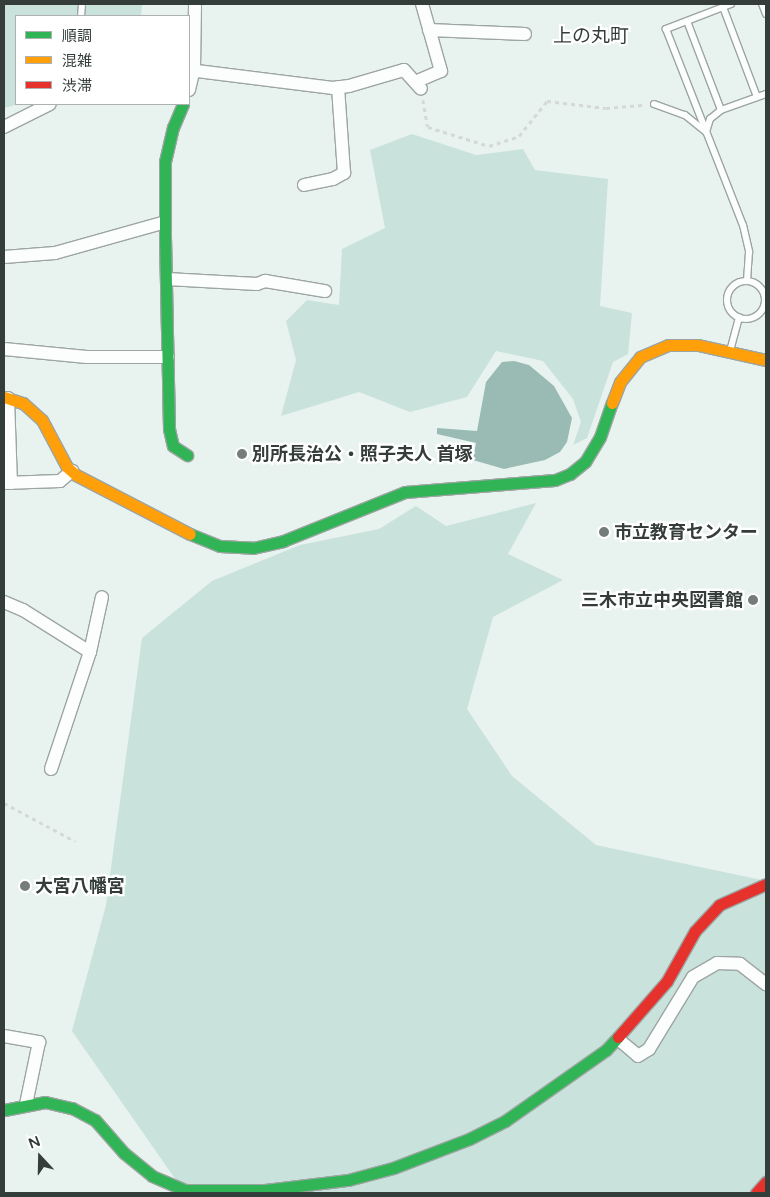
<!DOCTYPE html>
<html>
<head>
<meta charset="utf-8">
<style>
	body { margin:0 }
	#map { position:relative; width:770px; height:1197px; overflow:hidden; background:#e8f3f0; font-family:"Varela Round","Noto Sans JP",sans-serif }
	div>[style] { position:absolute }
	[style*='--x'] { left:calc(var(--x)*1px); top:calc(var(--y)*1px); width:calc(var(--w)*1px); rotate:calc(var(--a)*1deg) }
	.green>* { inset:0; background:#cae2dc }
	.water>* { inset:0; background:#99bbb3 }
	.path>* { height:2.5px; margin-top:-1.25px; transform-origin:0; background:repeating-linear-gradient(90deg,#d4d8d6 0 4px,transparent 0 8px) }
	.roads { filter:drop-shadow(1px 0 #9da5a3) drop-shadow(-1px 0 #9da5a3) drop-shadow(0 1px #9da5a3) drop-shadow(0 -1px #9da5a3) }
	.lane>* { height:6px; margin:-3px; padding:0 3px; transform-origin:3px; border-radius:3px; background:#fcfdfd }
	.lane>.ring { margin:-3px; padding:0; box-sizing:content-box; background:none; border:6px solid #fcfdfd; border-radius:50% }
	.street>* { height:12px; margin:-6px; padding:0 6px; transform-origin:6px; border-radius:6px; background:#fcfdfd }
	.fast>* { height:11px; margin:-5.5px; padding:0 5.5px; transform-origin:5.5px; border-radius:5.5px; background:#30b455 }
	.slow>* { height:11px; margin:-5.5px; padding:0 5.5px; transform-origin:5.5px; border-radius:5.5px; background:#ff9f0a }
	.jam>* { height:11px; margin:-5.5px; padding:0 5.5px; transform-origin:5.5px; border-radius:5.5px; background:#e5322d }
	.dots>* { width:14px; height:14px; translate:-50% -50%; box-sizing:border-box; border:2px solid #fff; border-radius:50% }
	span { translate:-50% -50%; white-space:nowrap; text-align:center; line-height:1.15; -webkit-text-stroke:4.5px #fff; paint-order:stroke }
	.poi-label { font-size:18px; color:#353d3b; font-weight:700 }
	.left { translate:0 -50%; text-align:left }
	.right { translate:-100% -50%; text-align:right }
	.neighbourhood-label { font-size:19px; color:#353d3b }
	.frame { position:absolute; inset:0; border:5px solid #353d3b; pointer-events:none }
	.legend { position:absolute; left:15px; top:15px; width:175px; height:90px; box-sizing:border-box; background:#fff; border:1px solid #aeb1b1; margin:0; padding:6px 9px; list-style:none; font-size:15px; color:#353d3b }
	.legend li { display:flex; align-items:center; gap:10px; height:25px }
	.legend b { width:25px; border:1px solid #aeb1b1 }
	.north { position:absolute; left:15px; top:1132px; width:50px; height:50px; -webkit-text-stroke:4px #fff; paint-order:stroke; rotate:339deg; font-size:14px; font-weight:700; line-height:20px; text-align:center; color:#353d3b }
	.north::after { content:''; display:block; margin:auto; width:18px; height:22px; background:#353d3b; clip-path:polygon(50% 0,100% 100%,50% 72%,0 100%) }
</style>
</head>
<body>
<div id="map">
	<div class="green">
		<i style="clip-path:polygon(4px 4px,142px 4px,141px 16px,16px 16px,19px 104px,4px 108px)"></i>
		<i style="clip-path:polygon(412px 134px,476px 155px,523px 149px,535px 170px,608px 179px,600px 306px,632px 313px,628px 354px,613px 362px,587px 438px,573px 445px,581px 422px,573px 399px,543px 361px,496px 351px,467px 397px,410px 412px,359px 392px,281px 416px,296px 360px,286px 321px,307px 300px,339px 305px,342px 249px,385px 228px,370px 150px)"></i>
		<i style="clip-path:polygon(536px 503px,508px 554px,563px 580px,493px 617px,467px 709px,512px 776px,596px 845px,766px 881px,766px 1193px,185px 1193px,72px 1031px,106px 905px,142px 638px,212px 581px,300px 545px,379px 529px,416px 506px,446px 526px)"></i>
	</div>
	<div class="water">
		<i style="clip-path:polygon(514px 361px,529px 365px,554px 386px,572px 418px,567px 442px,560px 452px,545px 460px,504px 469px,473px 460px,476px 443px,437px 434px,437px 428px,477px 431px,486px 382px,502px 362px)"></i>
	</div>
	<div class="path">
		<i style="--x:423;--y:100;--w:27;--a:80"></i>
		<i style="--x:428;--y:127;--w:64;--a:17.3"></i>
		<i style="--x:489;--y:146;--w:32;--a:-18"></i>
		<i style="--x:519;--y:136;--w:45;--a:-51.3"></i>
		<i style="--x:547;--y:101;--w:59;--a:6.8"></i>
		<i style="--x:606;--y:108;--w:38;--a:-5"></i>
		<i style="--x:4;--y:803;--w:81;--a:28.2"></i>
	</div>
	<div class="roads">
		<div class="lane">
			<i style="--x:731;--y:4;--w:70;--a:159"></i>
			<i style="--x:666;--y:29;--w:211;--a:68.6"></i>
			<i style="--x:743;--y:225;--w:28;--a:77"></i>
			<i style="--x:749;--y:252;--w:29;--a:94"></i>
			<i style="--x:762;--y:4;--w:11;--a:68"></i>
			<i style="--x:723;--y:7;--w:96;--a:69.3"></i>
			<i style="--x:81;--y:16;--w:12;--a:-85"></i>
			<i style="--x:687;--y:21;--w:95;--a:69.1"></i>
			<i style="--x:654;--y:104;--w:33;--a:20"></i>
			<i style="--x:685;--y:115;--w:27;--a:39"></i>
			<i style="--x:706;--y:132;--w:14;--a:-73"></i>
			<i style="--x:710;--y:119;--w:14;--a:-39"></i>
			<i style="--x:721;--y:110;--w:48;--a:-19.6"></i>
			<i class="ring" style="left:727px;top:281px;width:32px;height:32px"></i>
			<i style="--x:730;--y:351;--w:35;--a:-75"></i>
		</div>
		<div class="street">
			<i style="--x:429;--y:30;--w:96;--a:2.4"></i>
			<i style="--x:189;--y:70;--w:145;--a:7.1"></i>
			<i style="--x:333;--y:88;--w:16;--a:-7"></i>
			<i style="--x:349;--y:86;--w:57;--a:-16.2"></i>
			<i style="--x:404;--y:70;--w:25;--a:48"></i>
			<i style="--x:415;--y:82;--w:28;--a:-23"></i>
			<i style="--x:441;--y:71;--w:70;--a:-105.8"></i>
			<i style="--x:189;--y:90;--w:22;--a:-77"></i>
			<i style="--x:194;--y:69;--w:65;--a:-89.1"></i>
			<i style="--x:4;--y:127;--w:51;--a:-26.6"></i>
			<i style="--x:304;--y:185;--w:30;--a:-12"></i>
			<i style="--x:333;--y:179;--w:13;--a:-29"></i>
			<i style="--x:344;--y:173;--w:86;--a:-94"></i>
			<i style="--x:4;--y:257;--w:51;--a:-4.5"></i>
			<i style="--x:55;--y:253;--w:114;--a:-15.7"></i>
			<i style="--x:167;--y:279;--w:90;--a:3.2"></i>
			<i style="--x:257;--y:284;--w:9;--a:-21"></i>
			<i style="--x:265;--y:281;--w:61;--a:9.5"></i>
			<i style="--x:4;--y:349;--w:83;--a:5.5"></i>
			<i style="--x:87;--y:357;--w:81;--a:0"></i>
			<i style="--x:8;--y:398;--w:85;--a:88"></i>
			<i style="--x:4;--y:483;--w:56;--a:-2"></i>
			<i style="--x:60;--y:481;--w:16;--a:-40"></i>
			<i style="--x:4;--y:602;--w:21;--a:23"></i>
			<i style="--x:23;--y:610;--w:79;--a:32.1"></i>
			<i style="--x:51;--y:769;--w:123;--a:-71.6"></i>
			<i style="--x:90;--y:652;--w:56;--a:-77.7"></i>
			<i style="--x:4;--y:1036;--w:36;--a:10"></i>
			<i style="--x:39;--y:1042;--w:63;--a:101.8"></i>
			<i style="--x:618;--y:1039;--w:26;--a:40"></i>
			<i style="--x:638;--y:1056;--w:13;--a:-32"></i>
			<i style="--x:649;--y:1049;--w:84;--a:-58.6"></i>
			<i style="--x:693;--y:977;--w:28;--a:-30"></i>
			<i style="--x:717;--y:963;--w:23;--a:2"></i>
			<i style="--x:740;--y:964;--w:33;--a:38"></i>
		</div>
		<div class="fast">
			<i style="--x:183;--y:104;--w:25;--a:113"></i>
			<i style="--x:173;--y:127;--w:36;--a:103"></i>
			<i style="--x:165;--y:162;--w:75;--a:90"></i>
			<i style="--x:165;--y:237;--w:192;--a:88.8"></i>
			<i style="--x:169;--y:429;--w:17;--a:77"></i>
			<i style="--x:173;--y:446;--w:17;--a:33"></i>
			<i style="--x:190;--y:534;--w:32;--a:22"></i>
			<i style="--x:220;--y:546;--w:33;--a:3"></i>
			<i style="--x:253;--y:548;--w:31;--a:-13"></i>
			<i style="--x:283;--y:541;--w:131;--a:-21.9"></i>
			<i style="--x:405;--y:492;--w:150;--a:-4.6"></i>
			<i style="--x:555;--y:480;--w:16;--a:-22"></i>
			<i style="--x:570;--y:474;--w:19;--a:-39"></i>
			<i style="--x:585;--y:462;--w:29;--a:-59"></i>
			<i style="--x:600;--y:437;--w:36;--a:-71"></i>
			<i style="--x:4;--y:1110;--w:42;--a:-11"></i>
			<i style="--x:45;--y:1102;--w:28;--a:13"></i>
			<i style="--x:72;--y:1108;--w:26;--a:28"></i>
			<i style="--x:95;--y:1120;--w:44;--a:48.7"></i>
			<i style="--x:124;--y:1153;--w:36;--a:39"></i>
			<i style="--x:152;--y:1176;--w:36;--a:23"></i>
			<i style="--x:185;--y:1190;--w:80;--a:0"></i>
			<i style="--x:265;--y:1190;--w:84;--a:-6.9"></i>
			<i style="--x:348;--y:1180;--w:47;--a:-14.9"></i>
			<i style="--x:393;--y:1168;--w:81;--a:-20.9"></i>
			<i style="--x:469;--y:1139;--w:40;--a:-26.6"></i>
			<i style="--x:505;--y:1121;--w:123;--a:-35.1"></i>
			<i style="--x:606;--y:1050;--w:18;--a:-47"></i>
		</div>
		<div class="slow">
			<i style="--x:4;--y:397;--w:20;--a:18"></i>
			<i style="--x:23;--y:403;--w:25;--a:42"></i>
			<i style="--x:42;--y:420;--w:53;--a:62"></i>
			<i style="--x:67;--y:467;--w:12;--a:42"></i>
			<i style="--x:76;--y:475;--w:128;--a:27.4"></i>
			<i style="--x:612;--y:403;--w:22;--a:-69"></i>
			<i style="--x:620;--y:382;--w:32;--a:-51"></i>
			<i style="--x:640;--y:357;--w:30;--a:-23"></i>
			<i style="--x:668;--y:345;--w:30;--a:0"></i>
			<i style="--x:698;--y:345;--w:70;--a:12.4"></i>
		</div>
		<div class="jam">
			<i style="--x:618;--y:1037;--w:74;--a:-48.8"></i>
			<i style="--x:667;--y:981;--w:57;--a:-60.8"></i>
			<i style="--x:695;--y:931;--w:35;--a:-47"></i>
			<i style="--x:719;--y:905;--w:51;--a:-24.1"></i>
			<i style="--x:756;--y:1193;--w:15;--a:-48"></i>
		</div>
	</div>
	<div class="dots">
		<i style="left:242px;top:454px;background:#747d7a"></i>
		<i style="left:604px;top:532px;background:#747d7a"></i>
		<i style="left:753px;top:600px;background:#747d7a"></i>
		<i style="left:25px;top:886px;background:#747d7a"></i>
	</div>
	<div class="poi-label">
		<span class="left" style="left:252px;top:454px">別所長治公・照子夫人 首塚</span>
		<span class="left" style="left:614px;top:532px">市立教育センター</span>
		<span class="right" style="left:743px;top:600px">三木市立中央図書館</span>
		<span class="left" style="left:35px;top:886px">大宮八幡宮</span>
	</div>
	<div class="neighbourhood-label">
		<span style="left:591px;top:37px">上の丸町</span>
	</div>
	<div class="frame"></div>
	<ul class="legend">
	<li><b style="height:6px;background:#30b455"></b>順調</li>
	<li><b style="height:6px;background:#ff9f0a"></b>混雑</li>
	<li><b style="height:6px;background:#e5322d"></b>渋滞</li>
	</ul>
	<div class="north">N</div>
</div>
</body>
</html>
